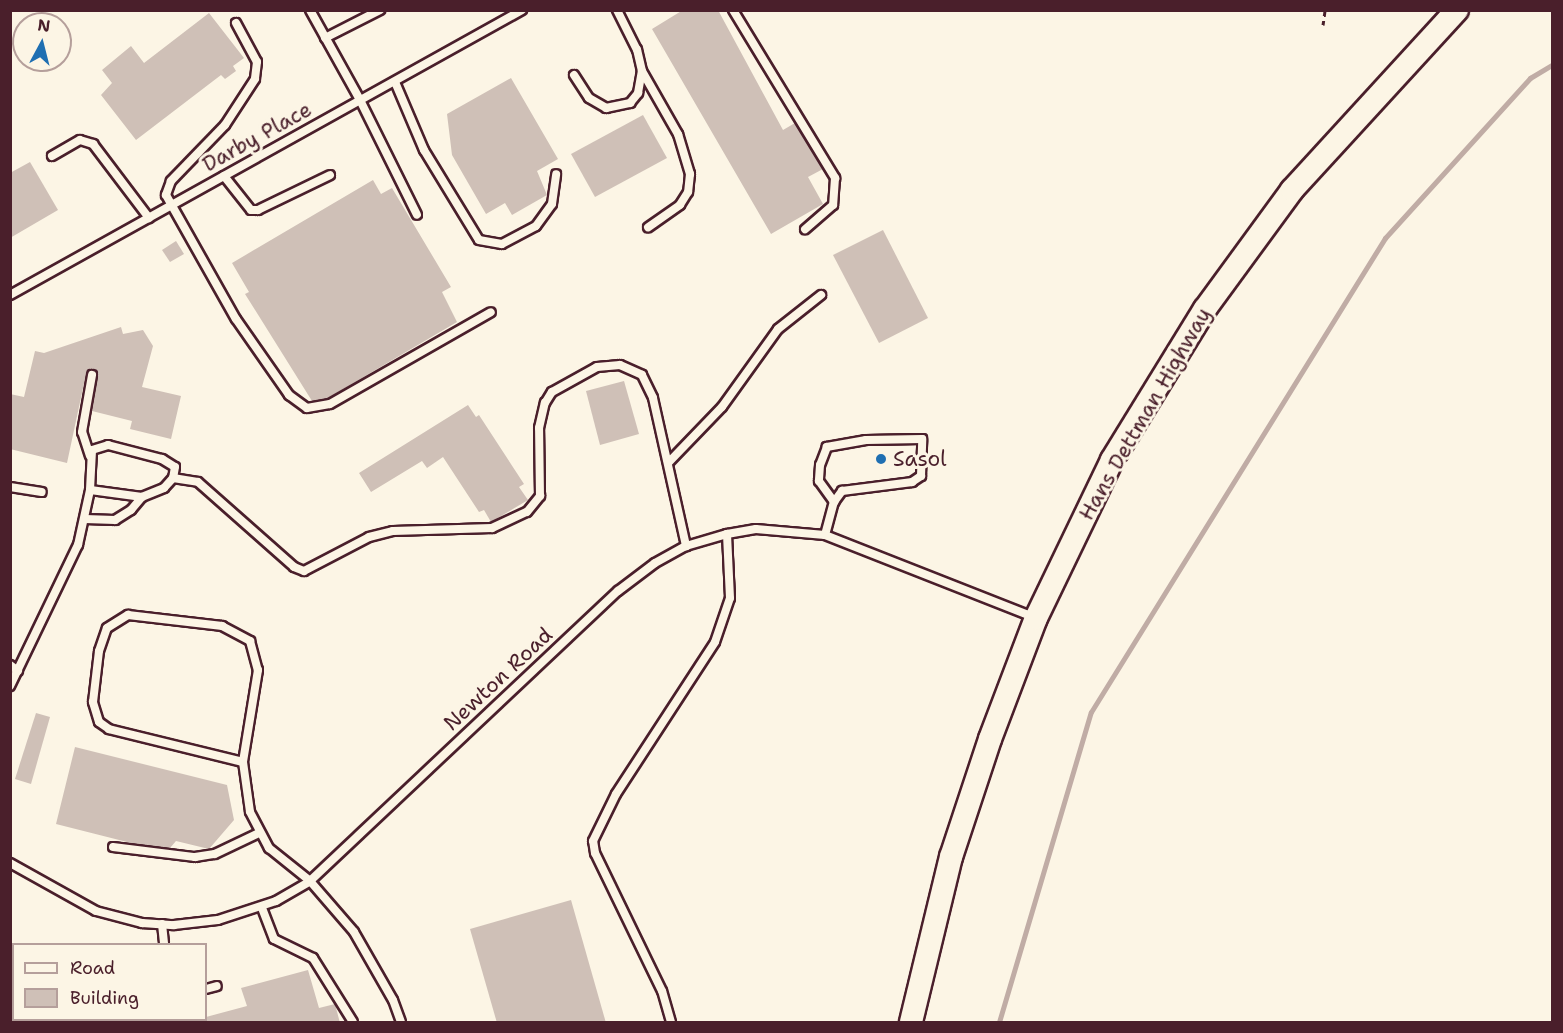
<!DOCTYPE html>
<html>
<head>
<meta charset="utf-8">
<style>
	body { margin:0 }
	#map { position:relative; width:1563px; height:1033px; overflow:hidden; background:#fcf5e5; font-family:"Shantell Sans",sans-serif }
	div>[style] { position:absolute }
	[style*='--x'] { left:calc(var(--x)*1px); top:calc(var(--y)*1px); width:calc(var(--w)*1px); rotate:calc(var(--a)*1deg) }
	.stream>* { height:5px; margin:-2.5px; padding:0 2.5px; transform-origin:2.5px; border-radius:2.5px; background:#c0aca5 }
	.building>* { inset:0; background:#cfc0b7 }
	.path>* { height:3px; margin-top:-1.5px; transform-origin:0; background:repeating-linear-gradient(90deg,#4a1f2b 0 4.5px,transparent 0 9px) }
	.roads { filter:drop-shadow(2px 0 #4a1f2b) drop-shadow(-2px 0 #4a1f2b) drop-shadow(0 2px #4a1f2b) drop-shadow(0 -2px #4a1f2b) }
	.lane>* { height:8px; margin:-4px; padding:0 4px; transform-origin:4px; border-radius:4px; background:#fcf5e5 }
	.secondary>* { height:22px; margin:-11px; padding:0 11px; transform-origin:11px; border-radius:11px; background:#fcf5e5 }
	.dots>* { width:16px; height:16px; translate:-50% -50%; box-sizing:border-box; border:3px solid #fcf5e5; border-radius:50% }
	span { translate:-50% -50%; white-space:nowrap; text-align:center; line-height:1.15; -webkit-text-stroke:6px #fcf5e5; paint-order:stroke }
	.street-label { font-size:21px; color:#4a1f2b }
	.poi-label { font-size:21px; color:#4a1f2b }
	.left { translate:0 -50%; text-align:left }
	.frame { position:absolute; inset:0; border:12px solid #4a1f2b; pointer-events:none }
	.legend { position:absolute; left:12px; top:943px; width:195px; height:78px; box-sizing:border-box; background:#fcf5e5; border:2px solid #b59f9b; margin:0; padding:8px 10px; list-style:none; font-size:18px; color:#4a1f2b }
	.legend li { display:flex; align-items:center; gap:12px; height:30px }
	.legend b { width:30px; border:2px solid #b59f9b }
	.north { position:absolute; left:12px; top:12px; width:60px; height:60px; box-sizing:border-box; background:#fcf5e5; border:2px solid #b59f9b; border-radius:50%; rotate:7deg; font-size:16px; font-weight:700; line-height:24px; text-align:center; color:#4a1f2b }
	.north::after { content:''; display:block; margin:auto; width:21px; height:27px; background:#1f6fb2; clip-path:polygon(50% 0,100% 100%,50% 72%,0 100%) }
</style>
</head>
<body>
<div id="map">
	<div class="stream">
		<i style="--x:999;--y:1022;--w:323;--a:-73.5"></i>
		<i style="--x:1091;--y:712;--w:558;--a:-58.19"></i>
		<i style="--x:1385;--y:238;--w:216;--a:-47.8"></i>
		<i style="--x:1530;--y:78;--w:26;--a:-31"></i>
	</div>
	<div class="building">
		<i style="clip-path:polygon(683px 10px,718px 10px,783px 130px,795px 123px,823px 169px,808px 177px,823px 204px,771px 234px,652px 29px)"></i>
		<i style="clip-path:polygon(209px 13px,244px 58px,233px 66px,236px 71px,225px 79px,221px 75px,136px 140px,101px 95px,112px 83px,102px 70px,131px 46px,144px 63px)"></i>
		<i style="clip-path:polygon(511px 78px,558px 159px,537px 171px,547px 195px,512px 215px,505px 203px,486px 214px,452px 155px,447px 114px)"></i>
		<i style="clip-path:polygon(643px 115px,667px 158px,595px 197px,571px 154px)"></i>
		<i style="clip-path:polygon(30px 162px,58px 210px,10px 238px,10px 173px)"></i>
		<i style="clip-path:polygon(373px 180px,381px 194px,392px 188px,451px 287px,442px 292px,457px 322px,326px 399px,312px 401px,245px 294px,249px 292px,232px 263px)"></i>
		<i style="clip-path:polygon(883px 230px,928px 318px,879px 343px,833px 255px)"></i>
		<i style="clip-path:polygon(176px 241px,184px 254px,170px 262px,162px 250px)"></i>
		<i style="clip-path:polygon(121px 327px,123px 334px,143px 330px,153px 346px,142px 387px,181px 396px,171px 439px,130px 429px,132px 421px,92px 411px,98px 375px,92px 369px,86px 374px,67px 463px,10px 449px,10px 394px,24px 397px,35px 351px,44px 353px)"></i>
		<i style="clip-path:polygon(624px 381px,639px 434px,600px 445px,586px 391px)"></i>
		<i style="clip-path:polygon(468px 405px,476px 417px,479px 415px,524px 484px,519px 487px,528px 500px,491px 522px,484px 510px,479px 512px,443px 457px,427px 468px,422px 461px,371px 492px,359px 473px)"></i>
		<i style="clip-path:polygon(36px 713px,50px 717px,31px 784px,15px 779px)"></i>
		<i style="clip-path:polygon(75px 747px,227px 785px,234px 820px,209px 849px,176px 841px,170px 848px,131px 843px,56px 824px)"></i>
		<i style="clip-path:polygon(571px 900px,606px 1023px,497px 1023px,470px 929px)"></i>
		<i style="clip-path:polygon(308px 970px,319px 1008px,335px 1004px,340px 1023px,204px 1023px,206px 1017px,247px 1006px,241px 988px)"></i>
	</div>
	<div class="path">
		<i style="--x:1323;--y:25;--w:15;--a:-82"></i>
	</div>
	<div class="roads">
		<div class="lane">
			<i style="--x:310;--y:10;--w:103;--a:60.9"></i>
			<i style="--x:360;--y:100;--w:128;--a:63.6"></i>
			<i style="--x:733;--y:10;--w:197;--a:58.7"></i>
			<i style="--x:835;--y:178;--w:27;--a:94"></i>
			<i style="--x:833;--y:205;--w:37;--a:139"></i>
			<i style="--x:236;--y:23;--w:44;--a:61.7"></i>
			<i style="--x:257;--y:62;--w:17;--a:97"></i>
			<i style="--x:255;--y:79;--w:55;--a:123.1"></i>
			<i style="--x:225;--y:125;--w:78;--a:134"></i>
			<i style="--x:171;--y:181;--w:15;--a:110"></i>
			<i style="--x:166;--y:195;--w:142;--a:60.6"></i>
			<i style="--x:236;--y:319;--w:93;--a:55.1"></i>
			<i style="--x:289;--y:395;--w:22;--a:36"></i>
			<i style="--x:307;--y:408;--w:23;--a:-10"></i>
			<i style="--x:330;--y:404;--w:185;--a:-29.7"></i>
			<i style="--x:325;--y:38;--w:62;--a:-27"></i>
			<i style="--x:642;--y:71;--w:73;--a:60.3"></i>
			<i style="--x:678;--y:134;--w:42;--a:73.3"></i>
			<i style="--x:690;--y:174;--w:18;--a:96"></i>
			<i style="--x:688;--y:192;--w:15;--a:122"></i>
			<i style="--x:680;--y:205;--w:39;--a:145"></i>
			<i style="--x:574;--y:75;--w:27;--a:57"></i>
			<i style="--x:589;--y:98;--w:20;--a:30"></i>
			<i style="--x:606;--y:108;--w:25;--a:-12"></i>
			<i style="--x:630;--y:103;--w:13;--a:-51"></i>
			<i style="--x:638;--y:93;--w:22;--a:-80"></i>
			<i style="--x:642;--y:71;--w:22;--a:-103"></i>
			<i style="--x:637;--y:50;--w:45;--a:-116.6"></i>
			<i style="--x:395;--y:82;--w:74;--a:66.9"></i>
			<i style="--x:424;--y:150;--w:105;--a:58.6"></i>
			<i style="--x:479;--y:240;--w:23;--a:10"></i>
			<i style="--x:502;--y:244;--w:38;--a:-28"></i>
			<i style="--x:536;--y:226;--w:27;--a:-54"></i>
			<i style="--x:552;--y:204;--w:30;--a:-82"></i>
			<i style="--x:52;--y:156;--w:32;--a:-30"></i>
			<i style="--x:80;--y:140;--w:14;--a:17"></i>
			<i style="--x:93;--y:144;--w:93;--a:52.9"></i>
			<i style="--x:224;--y:176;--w:43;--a:51.5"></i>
			<i style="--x:251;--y:210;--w:7;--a:0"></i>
			<i style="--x:258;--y:210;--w:80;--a:-25.9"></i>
			<i style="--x:10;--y:295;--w:586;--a:-29.1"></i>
			<i style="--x:90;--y:456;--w:25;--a:-108"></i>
			<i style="--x:82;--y:432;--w:58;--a:-80"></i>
			<i style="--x:669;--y:462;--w:76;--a:-46.1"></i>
			<i style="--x:722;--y:407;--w:96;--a:-54.3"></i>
			<i style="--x:778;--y:329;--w:55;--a:-38.3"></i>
			<i style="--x:173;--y:478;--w:25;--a:9"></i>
			<i style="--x:198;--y:482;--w:128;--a:41.5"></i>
			<i style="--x:294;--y:567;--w:11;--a:22"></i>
			<i style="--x:304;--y:571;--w:73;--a:-27.6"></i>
			<i style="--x:369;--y:537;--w:25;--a:-14"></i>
			<i style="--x:393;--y:531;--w:99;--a:-1.7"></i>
			<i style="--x:492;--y:528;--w:38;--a:-25"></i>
			<i style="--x:527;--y:512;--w:21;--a:-51"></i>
			<i style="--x:540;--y:496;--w:68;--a:-90.8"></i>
			<i style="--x:539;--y:428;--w:26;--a:-77"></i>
			<i style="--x:545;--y:403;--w:13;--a:-58"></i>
			<i style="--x:552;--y:392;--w:51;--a:-29.1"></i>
			<i style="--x:597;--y:367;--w:23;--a:-5"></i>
			<i style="--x:620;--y:365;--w:24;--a:24"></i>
			<i style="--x:642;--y:375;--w:25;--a:64"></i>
			<i style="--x:653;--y:398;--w:152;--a:77.4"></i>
			<i style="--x:10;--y:487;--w:32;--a:9"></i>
			<i style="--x:85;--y:519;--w:30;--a:2"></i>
			<i style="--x:115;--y:520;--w:19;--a:-32"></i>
			<i style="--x:131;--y:510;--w:17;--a:-50"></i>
			<i style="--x:825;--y:535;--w:34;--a:-75"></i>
			<i style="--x:834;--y:502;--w:14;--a:-54"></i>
			<i style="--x:842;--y:491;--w:71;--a:-7.3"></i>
			<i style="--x:912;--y:482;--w:11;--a:-34"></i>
			<i style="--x:921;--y:476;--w:37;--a:-88"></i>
			<i style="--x:922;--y:439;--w:56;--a:179"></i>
			<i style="--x:866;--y:440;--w:40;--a:170"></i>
			<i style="--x:827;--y:447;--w:19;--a:111"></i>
			<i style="--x:820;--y:465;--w:16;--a:94"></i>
			<i style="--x:819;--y:481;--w:26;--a:54"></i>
			<i style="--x:10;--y:665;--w:10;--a:37"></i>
			<i style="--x:10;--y:686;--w:157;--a:-64.3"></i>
			<i style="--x:78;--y:545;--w:56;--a:-77.7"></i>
			<i style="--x:90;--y:490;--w:40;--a:-87.1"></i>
			<i style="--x:92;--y:450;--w:17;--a:-17"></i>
			<i style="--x:108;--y:445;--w:56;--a:14.5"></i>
			<i style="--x:162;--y:459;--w:15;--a:32"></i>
			<i style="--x:175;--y:467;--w:11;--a:100"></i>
			<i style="--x:173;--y:478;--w:13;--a:132"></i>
			<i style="--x:164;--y:488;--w:24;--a:158"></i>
			<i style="--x:142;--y:497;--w:52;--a:-172.3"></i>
			<i style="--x:243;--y:762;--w:138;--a:-166.2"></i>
			<i style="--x:109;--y:729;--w:12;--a:-145"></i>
			<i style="--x:99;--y:722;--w:21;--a:-107"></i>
			<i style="--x:93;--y:702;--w:51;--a:-83.3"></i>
			<i style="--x:99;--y:651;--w:24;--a:-71"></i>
			<i style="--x:107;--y:628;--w:25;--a:-32"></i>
			<i style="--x:128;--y:615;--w:95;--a:6.7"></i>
			<i style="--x:222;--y:626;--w:32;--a:28"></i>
			<i style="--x:250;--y:641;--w:30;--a:75"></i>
			<i style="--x:258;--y:670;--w:93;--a:99.3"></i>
			<i style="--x:243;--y:762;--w:50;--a:82"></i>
			<i style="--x:250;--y:812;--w:41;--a:62.2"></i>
			<i style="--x:269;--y:848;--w:53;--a:38.8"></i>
			<i style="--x:310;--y:881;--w:67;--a:49.2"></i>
			<i style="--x:354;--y:932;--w:78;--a:60.2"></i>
			<i style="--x:393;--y:1000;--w:23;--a:70"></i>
			<i style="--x:113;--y:847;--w:83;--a:7"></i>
			<i style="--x:195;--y:857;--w:20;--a:-9"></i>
			<i style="--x:215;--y:854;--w:49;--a:-25.5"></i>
			<i style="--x:10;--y:863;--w:98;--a:29.2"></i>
			<i style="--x:96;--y:911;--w:48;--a:14.6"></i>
			<i style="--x:142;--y:923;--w:32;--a:4"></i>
			<i style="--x:174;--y:925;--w:44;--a:-6.5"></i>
			<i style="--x:218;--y:920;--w:61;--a:-18.1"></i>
			<i style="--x:276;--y:901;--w:39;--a:-30"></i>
			<i style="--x:310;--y:881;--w:423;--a:-43.3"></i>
			<i style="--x:618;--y:591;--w:46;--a:-37.1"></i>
			<i style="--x:655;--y:563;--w:35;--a:-29"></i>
			<i style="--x:686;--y:546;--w:43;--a:-16.3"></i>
			<i style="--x:727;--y:534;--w:29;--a:-10"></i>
			<i style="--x:756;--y:529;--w:69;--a:5"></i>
			<i style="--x:825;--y:535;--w:224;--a:21.5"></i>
			<i style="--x:262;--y:908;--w:33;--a:69"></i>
			<i style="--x:274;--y:939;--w:43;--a:26"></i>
			<i style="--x:313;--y:958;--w:75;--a:58"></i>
			<i style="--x:162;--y:924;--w:20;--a:84"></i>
			<i style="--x:206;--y:989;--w:11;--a:-15"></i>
			<i style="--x:671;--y:1022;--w:32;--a:-106"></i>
			<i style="--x:662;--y:991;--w:153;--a:-115.9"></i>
			<i style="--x:595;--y:853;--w:12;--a:-99"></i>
			<i style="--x:593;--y:841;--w:52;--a:-63.9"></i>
			<i style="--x:616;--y:794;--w:181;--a:-56.9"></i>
			<i style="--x:715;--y:642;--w:46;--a:-71.2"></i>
			<i style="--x:730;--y:598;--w:64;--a:-92.7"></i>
		</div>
		<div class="secondary">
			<i style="--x:911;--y:1022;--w:170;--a:-76.4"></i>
			<i style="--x:951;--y:857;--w:124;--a:-71.7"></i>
			<i style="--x:990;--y:739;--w:129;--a:-69.2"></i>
			<i style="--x:1036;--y:618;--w:175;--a:-64.3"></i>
			<i style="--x:1112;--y:460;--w:177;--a:-58.4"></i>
			<i style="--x:1205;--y:309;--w:147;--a:-53.8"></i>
			<i style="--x:1292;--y:190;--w:244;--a:-47.5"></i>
		</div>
	</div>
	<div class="dots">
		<i style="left:881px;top:459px;background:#1f6fb2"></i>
	</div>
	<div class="street-label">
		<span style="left:257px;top:137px;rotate:-29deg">Darby Place</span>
		<span style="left:1145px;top:414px;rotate:-60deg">Hans Dettman Highway</span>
		<span style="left:498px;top:679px;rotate:-43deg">Newton Road</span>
	</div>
	<div class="poi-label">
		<span class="left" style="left:893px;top:459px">Sasol</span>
	</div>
	<div class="frame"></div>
	<ul class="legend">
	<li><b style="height:8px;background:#fcf5e5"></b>Road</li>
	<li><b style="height:16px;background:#cfc0b7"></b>Building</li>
	</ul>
	<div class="north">N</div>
</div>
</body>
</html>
